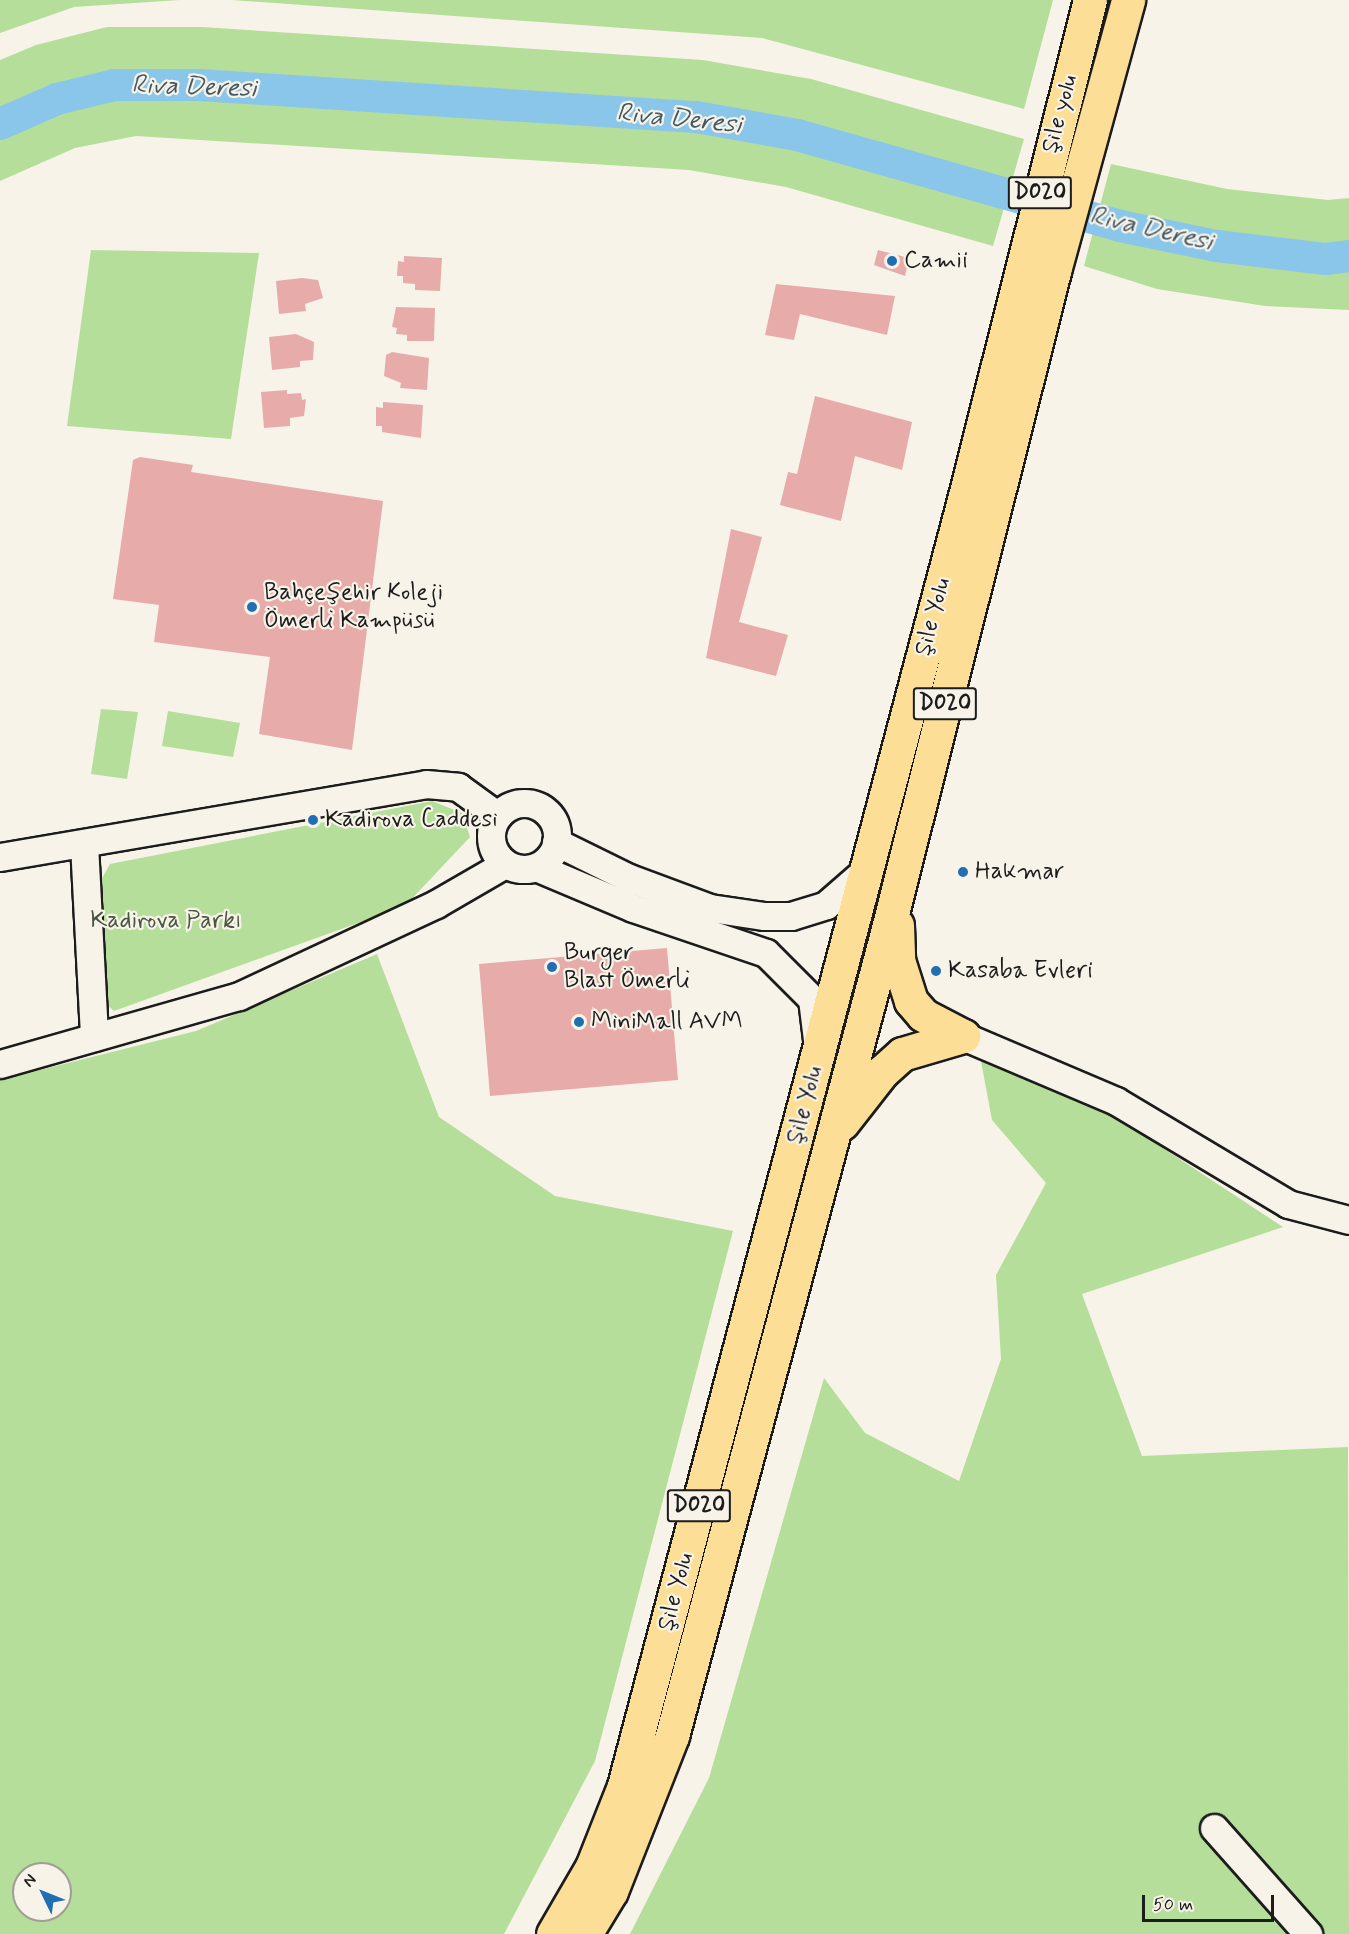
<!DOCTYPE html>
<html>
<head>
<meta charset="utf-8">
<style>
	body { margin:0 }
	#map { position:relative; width:1349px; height:1934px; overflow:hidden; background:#f7f3e8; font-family:Mynerve,sans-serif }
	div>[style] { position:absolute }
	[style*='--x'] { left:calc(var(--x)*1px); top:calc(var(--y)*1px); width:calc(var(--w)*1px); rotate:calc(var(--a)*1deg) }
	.green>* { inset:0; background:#b5de9a }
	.river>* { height:32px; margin:-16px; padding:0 16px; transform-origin:16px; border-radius:16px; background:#89c6e9 }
	.building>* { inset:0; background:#e7aca9 }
	.roads { filter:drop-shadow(2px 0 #1c1c1c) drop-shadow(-2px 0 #1c1c1c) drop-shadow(0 2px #1c1c1c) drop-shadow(0 -2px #1c1c1c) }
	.minor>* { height:27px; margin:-13.5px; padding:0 13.5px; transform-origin:13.5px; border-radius:13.5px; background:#f7f3e8 }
	.minor>.ring { margin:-13.5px; padding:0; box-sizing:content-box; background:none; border:27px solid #f7f3e8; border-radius:50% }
	.highway>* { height:33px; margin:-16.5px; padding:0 16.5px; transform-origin:16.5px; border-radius:16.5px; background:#fcde96 }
	.dots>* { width:16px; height:16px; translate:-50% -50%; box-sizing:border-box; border:3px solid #f7f3e8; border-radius:50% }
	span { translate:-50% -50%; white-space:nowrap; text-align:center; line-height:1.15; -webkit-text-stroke:4.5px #f7f3e8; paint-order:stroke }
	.shield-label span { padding:2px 4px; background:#f7f3e8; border:2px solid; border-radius:4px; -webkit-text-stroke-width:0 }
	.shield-label { font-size:22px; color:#1c1c1c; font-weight:700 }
	.street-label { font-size:24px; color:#1c1c1c }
	.poi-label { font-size:24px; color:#1c1c1c }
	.left { translate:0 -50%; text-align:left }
	.park-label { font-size:24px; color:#4a5642 }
	.water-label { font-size:26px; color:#425864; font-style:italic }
	.north { position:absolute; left:12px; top:1862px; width:60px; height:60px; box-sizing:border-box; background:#f7f3e8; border:2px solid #9f9d96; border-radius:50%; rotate:313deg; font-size:16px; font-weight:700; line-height:24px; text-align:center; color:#1c1c1c }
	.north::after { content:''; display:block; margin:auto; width:21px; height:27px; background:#1f6fb2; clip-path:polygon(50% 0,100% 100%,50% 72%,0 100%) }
	.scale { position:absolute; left:1142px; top:1895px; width:132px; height:27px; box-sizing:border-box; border:3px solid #1c1c1c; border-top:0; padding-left:8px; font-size:18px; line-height:21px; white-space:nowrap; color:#1c1c1c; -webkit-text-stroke:4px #f7f3e8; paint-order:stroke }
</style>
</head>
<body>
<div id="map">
	<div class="green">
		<i style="clip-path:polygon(0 0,180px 0,74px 7px,0 33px)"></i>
		<i style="clip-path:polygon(232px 0,1053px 0,1024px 109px,762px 38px)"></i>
		<i style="clip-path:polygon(107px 27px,202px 27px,703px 60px,811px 79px,1024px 139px,993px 246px,786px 187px,689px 170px,136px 136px,75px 148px,0 181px,0 60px,36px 45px)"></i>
		<i style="clip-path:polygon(1111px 164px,1227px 189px,1328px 200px,1349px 198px,1349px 310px,1265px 306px,1157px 289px,1084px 266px)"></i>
		<i style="clip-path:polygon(91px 250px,259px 253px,231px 439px,67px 426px)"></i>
		<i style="clip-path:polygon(101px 709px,138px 712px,127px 779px,91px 774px)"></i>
		<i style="clip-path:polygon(168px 711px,240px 723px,233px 757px,162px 746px)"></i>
		<i style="clip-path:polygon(432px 801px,462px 813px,470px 837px,405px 906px,114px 1011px,99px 998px,101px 880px,110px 864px)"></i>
		<i style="clip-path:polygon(evenodd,377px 954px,439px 1117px,555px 1196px,733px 1231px,595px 1761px,504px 1934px,0 1934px,0 1080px,196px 1031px,377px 954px,24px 1874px,60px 1874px,60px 1910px,24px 1910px,24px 1874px)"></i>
		<i style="clip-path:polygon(980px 1056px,1096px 1104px,1283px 1227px,1082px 1294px,1142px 1456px,1348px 1447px,1349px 1934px,630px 1934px,709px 1778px,824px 1378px,865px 1433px,959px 1481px,1001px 1359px,996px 1275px,1046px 1183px,992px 1120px)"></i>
	</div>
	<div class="river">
		<i style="--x:0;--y:124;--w:62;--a:-23.7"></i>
		<i style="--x:57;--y:99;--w:59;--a:-13.8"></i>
		<i style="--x:114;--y:85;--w:85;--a:0"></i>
		<i style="--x:199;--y:85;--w:498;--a:3.7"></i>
		<i style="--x:696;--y:117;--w:103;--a:10.1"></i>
		<i style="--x:797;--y:135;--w:336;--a:15.7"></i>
		<i style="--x:1120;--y:226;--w:99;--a:11.7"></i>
		<i style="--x:1217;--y:246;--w:110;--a:6.8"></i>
		<i style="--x:1326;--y:259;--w:23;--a:-7"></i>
	</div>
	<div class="building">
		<i style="clip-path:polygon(878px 250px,909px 258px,905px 276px,874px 265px)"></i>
		<i style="clip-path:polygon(404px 256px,442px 258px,440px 291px,415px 290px,415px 284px,403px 283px,403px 276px,397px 276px,398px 261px,404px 262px)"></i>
		<i style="clip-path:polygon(302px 278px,318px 280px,323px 298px,305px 304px,306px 311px,279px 314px,276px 281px)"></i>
		<i style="clip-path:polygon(776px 284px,895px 296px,887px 335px,800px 314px,794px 340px,765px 335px)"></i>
		<i style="clip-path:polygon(396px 307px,435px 308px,434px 341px,407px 341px,407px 335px,396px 334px,397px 328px,392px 327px)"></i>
		<i style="clip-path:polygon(296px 334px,314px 342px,313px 360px,300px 361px,300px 367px,272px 370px,269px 337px)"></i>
		<i style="clip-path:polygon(392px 352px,429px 358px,427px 390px,400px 388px,401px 383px,384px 376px,386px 355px)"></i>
		<i style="clip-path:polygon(287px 390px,287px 394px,301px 393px,302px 400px,306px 399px,304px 416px,290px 418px,290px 426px,264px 428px,261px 392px)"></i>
		<i style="clip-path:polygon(815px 396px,912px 422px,902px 470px,855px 456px,841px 521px,780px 505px,788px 472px,797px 474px)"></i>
		<i style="clip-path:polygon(383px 402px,423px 405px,421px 438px,382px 432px,382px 426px,376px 426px,376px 407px,383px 408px)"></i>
		<i style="clip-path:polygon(140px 457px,193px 465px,191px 472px,383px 501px,352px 750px,259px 734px,270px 657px,154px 642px,159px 605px,113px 599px,133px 460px)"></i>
		<i style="clip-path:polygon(731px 529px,762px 537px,739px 622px,788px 635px,776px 676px,706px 658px)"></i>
		<i style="clip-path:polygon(667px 948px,678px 1080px,490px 1096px,479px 964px)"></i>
	</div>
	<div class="roads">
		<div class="minor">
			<i class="ring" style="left:491px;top:803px;width:39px;height:39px"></i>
			<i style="--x:556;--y:842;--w:81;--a:26.3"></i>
			<i style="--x:629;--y:878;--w:86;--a:20.3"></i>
			<i style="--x:710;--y:908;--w:55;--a:8.4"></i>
			<i style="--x:764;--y:916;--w:27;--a:0"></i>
			<i style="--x:791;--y:916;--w:37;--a:-17"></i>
			<i style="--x:826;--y:905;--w:53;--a:-41.2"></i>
			<i style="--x:84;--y:844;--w:193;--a:87"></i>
			<i style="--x:0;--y:857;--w:432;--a:-9.7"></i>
			<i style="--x:426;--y:784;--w:32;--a:5"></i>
			<i style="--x:458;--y:787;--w:49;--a:35.9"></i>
			<i style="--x:536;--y:867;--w:105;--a:22.9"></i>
			<i style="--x:633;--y:908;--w:140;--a:18.7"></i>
			<i style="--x:766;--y:953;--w:65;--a:45"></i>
			<i style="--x:812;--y:999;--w:41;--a:83"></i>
			<i style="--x:963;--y:1036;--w:166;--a:23"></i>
			<i style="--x:1116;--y:1101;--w:200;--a:30.9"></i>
			<i style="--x:1288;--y:1204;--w:63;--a:14.7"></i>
			<i style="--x:0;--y:1064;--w:248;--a:-15.9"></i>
			<i style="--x:239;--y:996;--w:217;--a:-25"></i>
			<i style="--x:436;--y:904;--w:80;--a:-30.1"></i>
			<i style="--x:1214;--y:1828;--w:142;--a:48.4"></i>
		</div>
		<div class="highway">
			<i style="--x:897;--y:925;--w:35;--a:88"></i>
			<i style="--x:898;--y:960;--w:43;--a:72.4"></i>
			<i style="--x:911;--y:1001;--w:18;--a:49"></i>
			<i style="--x:923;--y:1015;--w:45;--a:27.7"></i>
			<i style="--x:842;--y:1123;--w:65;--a:-51.9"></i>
			<i style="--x:882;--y:1072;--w:27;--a:-42"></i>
			<i style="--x:902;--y:1054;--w:64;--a:-16.4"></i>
			<i style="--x:553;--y:1934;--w:78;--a:-59.8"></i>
			<i style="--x:592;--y:1867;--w:87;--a:-68.4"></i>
			<i style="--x:624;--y:1786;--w:1322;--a:-75.19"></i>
			<i style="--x:962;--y:508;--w:524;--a:-75.86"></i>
			<i style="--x:585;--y:1934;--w:50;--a:-58.8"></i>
			<i style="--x:611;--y:1891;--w:167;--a:-68.5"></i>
			<i style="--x:672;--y:1736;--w:831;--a:-75.01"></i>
			<i style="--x:887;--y:933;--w:683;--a:-75.84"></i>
			<i style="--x:1054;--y:271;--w:281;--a:-74.7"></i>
		</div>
	</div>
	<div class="dots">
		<i style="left:892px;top:261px;background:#1f6fb2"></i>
		<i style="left:252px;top:607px;background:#1f6fb2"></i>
		<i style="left:313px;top:820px;background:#1f6fb2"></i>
		<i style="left:963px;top:872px;background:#1f6fb2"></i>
		<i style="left:552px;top:967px;background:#1f6fb2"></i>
		<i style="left:936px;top:971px;background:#1f6fb2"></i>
		<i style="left:579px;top:1022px;background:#1f6fb2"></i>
	</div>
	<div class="shield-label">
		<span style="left:1040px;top:193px">D020</span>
		<span style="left:945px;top:704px">D020</span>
		<span style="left:699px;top:1506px">D020</span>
	</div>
	<div class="street-label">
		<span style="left:1060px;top:114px;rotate:-75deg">Şile yolu</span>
		<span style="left:933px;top:617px;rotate:-75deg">Şile Yolu</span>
		<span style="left:805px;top:1105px;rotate:-75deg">Şile Yolu</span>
		<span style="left:676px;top:1592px;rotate:-75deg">Şile Yolu</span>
	</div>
	<div class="poi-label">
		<span class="left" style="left:904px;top:261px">Camii</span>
		<span class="left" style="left:264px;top:607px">Bahçeşehir Koleji<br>Ömerli Kampüsü</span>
		<span class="left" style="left:325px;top:820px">Kadirova Caddesi</span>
		<span class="left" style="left:975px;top:872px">Hakmar</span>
		<span class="left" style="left:564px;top:967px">Burger<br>Blast Ömerli</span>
		<span class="left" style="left:948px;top:971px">Kasaba Evleri</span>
		<span class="left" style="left:591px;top:1022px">MiniMall AVM</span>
	</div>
	<div class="park-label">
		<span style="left:166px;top:921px">Kadirova Parkı</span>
	</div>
	<div class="water-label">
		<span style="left:194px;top:88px;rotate:2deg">Riva Deresi</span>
		<span style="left:679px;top:120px;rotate:6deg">Riva Deresi</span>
		<span style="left:1151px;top:230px;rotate:13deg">Riva Deresi</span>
	</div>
	<div class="north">N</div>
	<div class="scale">50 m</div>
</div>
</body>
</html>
